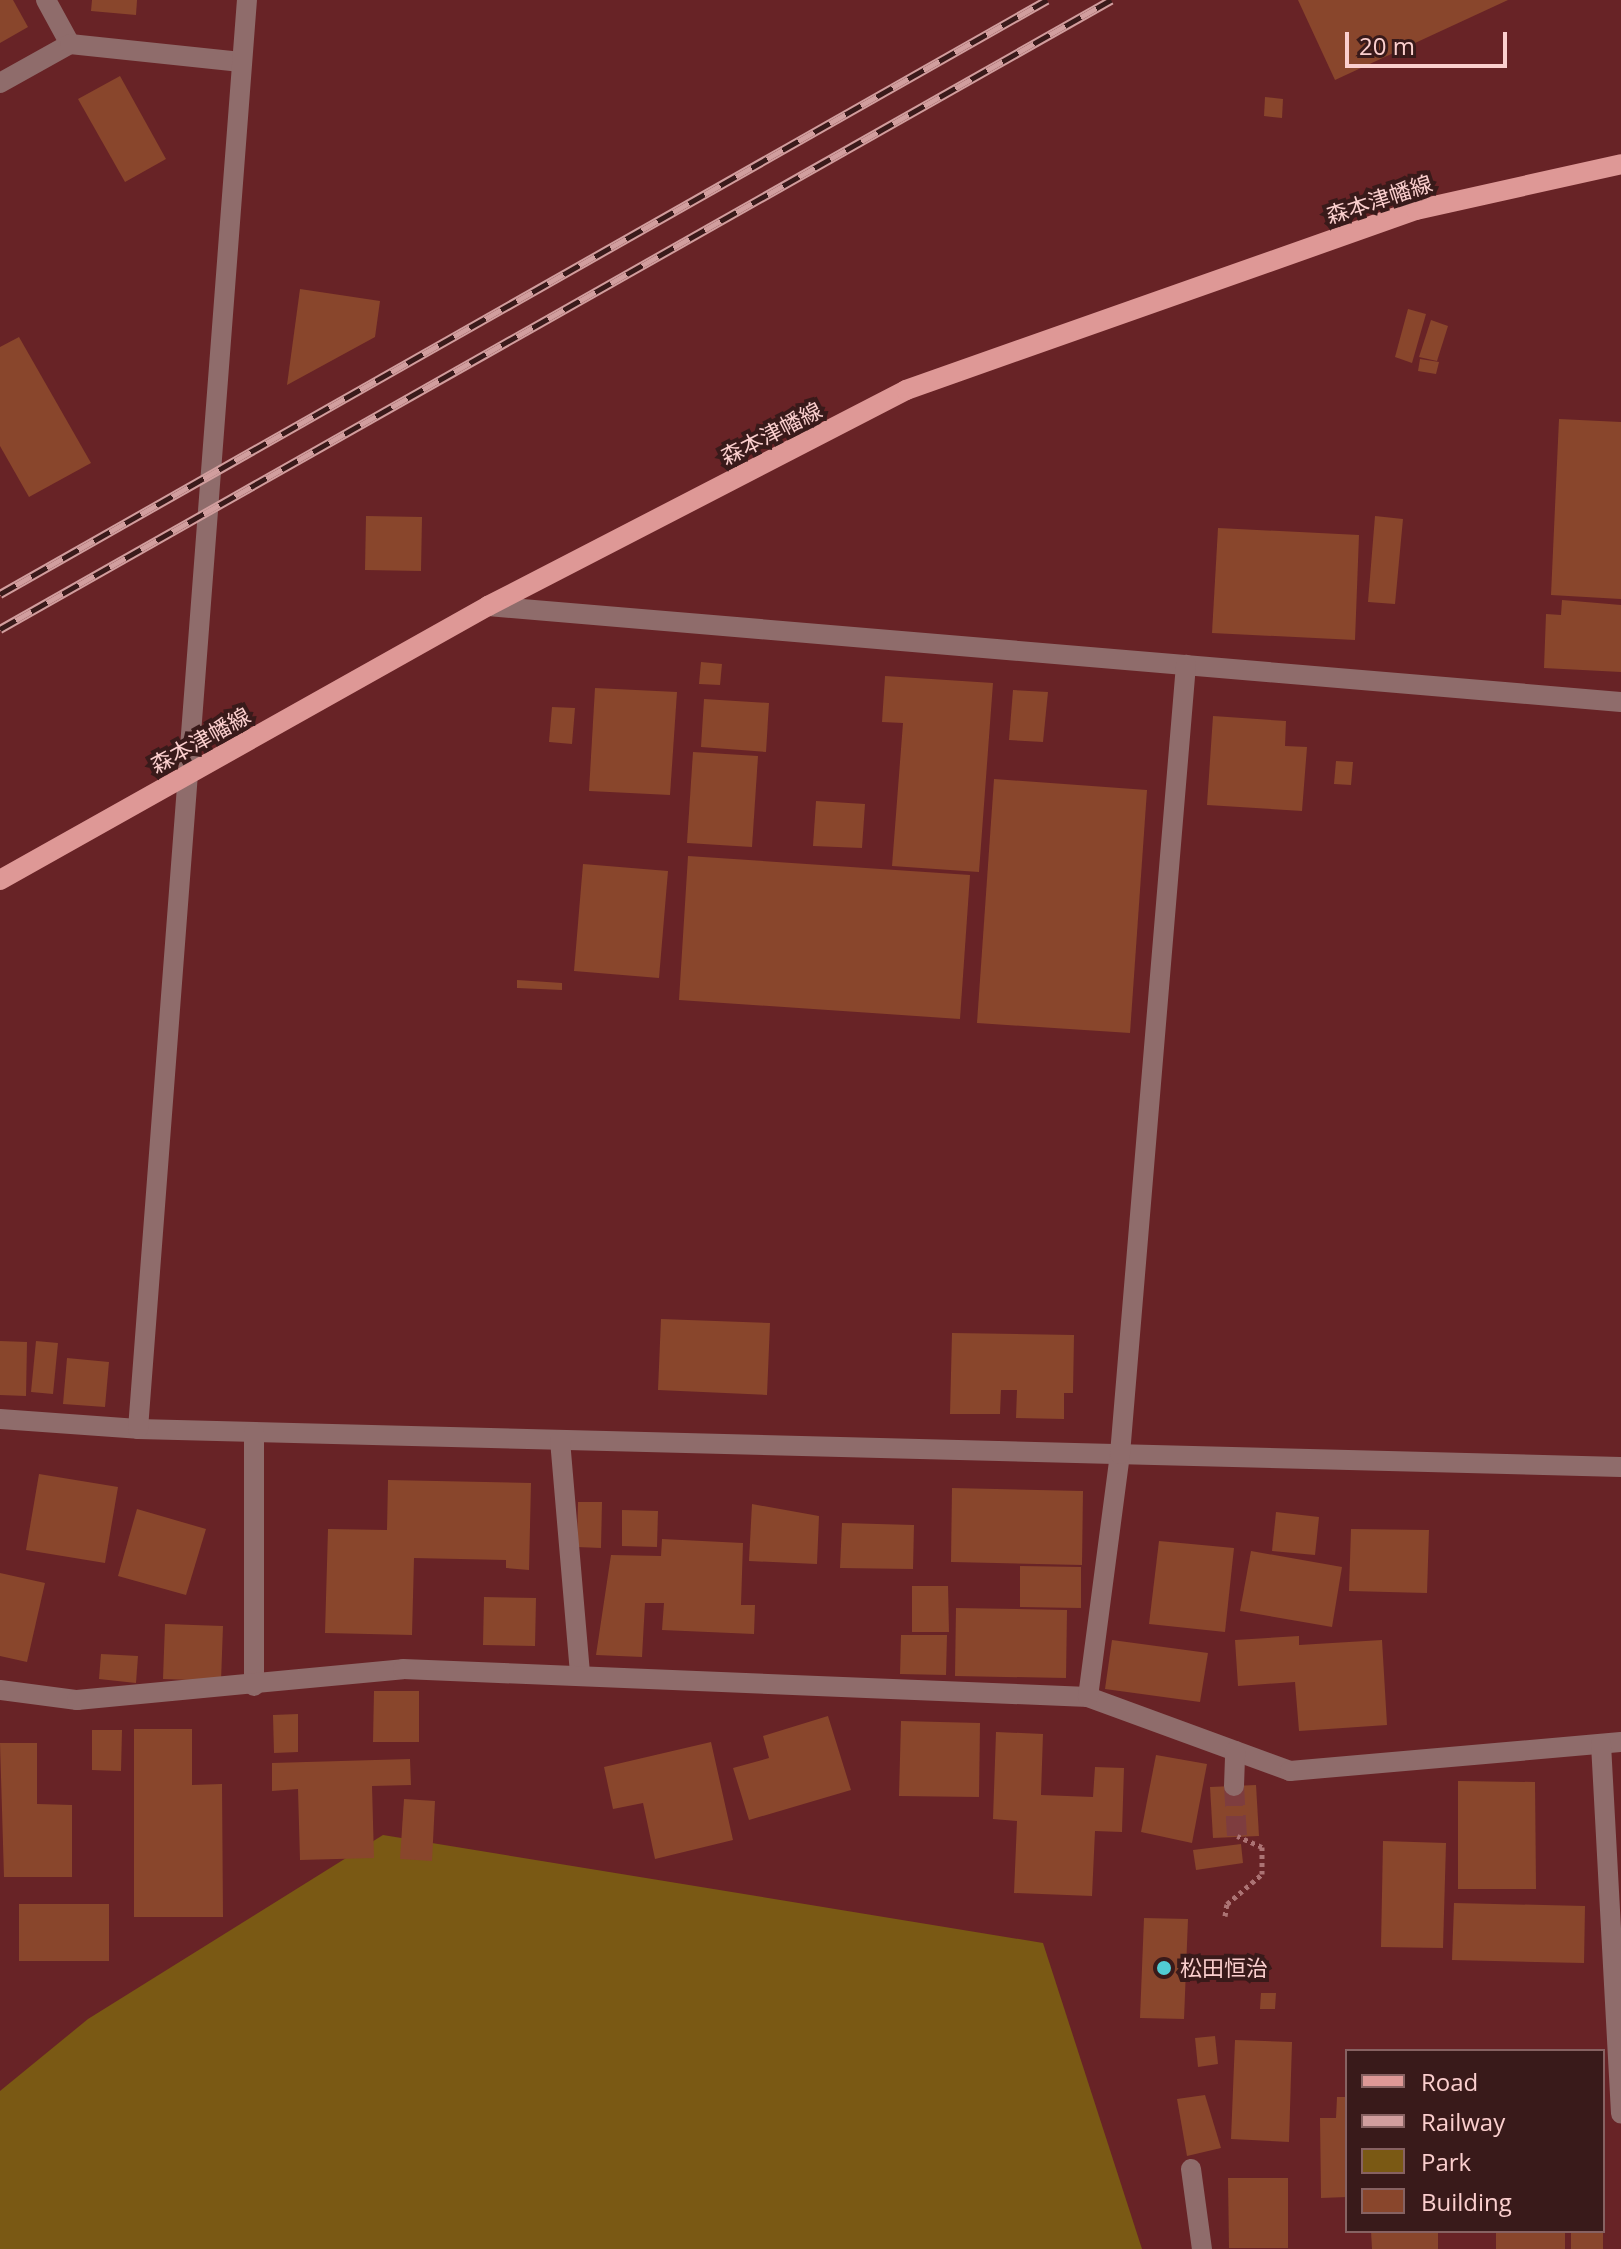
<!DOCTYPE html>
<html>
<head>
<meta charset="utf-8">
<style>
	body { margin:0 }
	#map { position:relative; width:1621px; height:2249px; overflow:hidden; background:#682326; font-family:"Open Sans","Noto Sans JP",sans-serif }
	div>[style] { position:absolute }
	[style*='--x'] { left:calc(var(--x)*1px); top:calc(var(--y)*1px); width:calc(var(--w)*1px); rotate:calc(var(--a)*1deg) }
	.green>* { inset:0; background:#7a5914 }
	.building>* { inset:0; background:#89462c }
	.minor-tunnel>* { height:20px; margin-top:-10px; transform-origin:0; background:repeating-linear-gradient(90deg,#7e3d3f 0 20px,transparent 0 30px) }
	.path>* { height:5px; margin-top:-2.5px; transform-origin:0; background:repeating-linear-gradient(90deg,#ac7374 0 4px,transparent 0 8px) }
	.minor>* { height:20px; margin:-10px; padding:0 10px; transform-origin:10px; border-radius:10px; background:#8f6c6b }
	.major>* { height:20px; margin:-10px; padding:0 10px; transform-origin:10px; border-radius:10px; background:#de9896 }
	.rail>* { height:9px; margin-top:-4.5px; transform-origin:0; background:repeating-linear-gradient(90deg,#391a1a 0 18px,#d19e9e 0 36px); box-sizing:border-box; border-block:2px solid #d19e9e }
	.dots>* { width:22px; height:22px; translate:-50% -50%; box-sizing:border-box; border:4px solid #391a1a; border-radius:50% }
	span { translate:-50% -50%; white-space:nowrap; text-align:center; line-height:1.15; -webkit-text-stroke:8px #391a1a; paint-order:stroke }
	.street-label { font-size:22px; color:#fbcfce }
	.poi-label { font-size:22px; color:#fbcfce }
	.left { translate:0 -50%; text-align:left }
	.legend { position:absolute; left:1345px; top:2049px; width:260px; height:184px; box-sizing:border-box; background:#391a1a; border:2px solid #876262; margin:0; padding:10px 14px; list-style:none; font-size:24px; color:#fbcfce }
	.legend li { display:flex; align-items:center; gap:16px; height:40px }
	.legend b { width:40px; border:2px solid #876262 }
	.scale { position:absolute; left:1345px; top:32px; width:162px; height:36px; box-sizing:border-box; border:4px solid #fbcfce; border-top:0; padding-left:10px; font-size:24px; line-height:28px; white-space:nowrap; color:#fbcfce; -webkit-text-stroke:6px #391a1a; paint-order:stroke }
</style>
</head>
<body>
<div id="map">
	<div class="green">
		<i style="clip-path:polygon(383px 1835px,1043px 1943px,1142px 2249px,0 2249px,0 2091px,88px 2019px)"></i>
	</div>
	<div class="building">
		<i style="clip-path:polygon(0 0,13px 0,28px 27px,0 43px)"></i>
		<i style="clip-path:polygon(92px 0,137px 0,136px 15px,91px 11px)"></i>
		<i style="clip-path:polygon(1298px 0,1508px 0,1335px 80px)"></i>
		<i style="clip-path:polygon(120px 76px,166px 159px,125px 182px,78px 99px)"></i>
		<i style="clip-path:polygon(1265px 97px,1283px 99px,1282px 118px,1264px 116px)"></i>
		<i style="clip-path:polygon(300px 289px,380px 301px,375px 337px,287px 385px)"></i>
		<i style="clip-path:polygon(1408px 309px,1426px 314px,1412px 363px,1395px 357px)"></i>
		<i style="clip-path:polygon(1431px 320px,1448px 326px,1437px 361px,1419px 357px)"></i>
		<i style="clip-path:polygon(19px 337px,91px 463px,29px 497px,0 446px,0 347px)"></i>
		<i style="clip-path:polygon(1420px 359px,1439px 362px,1436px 374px,1418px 371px)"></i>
		<i style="clip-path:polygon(1559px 419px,1621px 422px,1621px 599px,1551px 595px)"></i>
		<i style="clip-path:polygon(366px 516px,422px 517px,421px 571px,365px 570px)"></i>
		<i style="clip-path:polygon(1375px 516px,1403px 519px,1395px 604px,1368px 602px)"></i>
		<i style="clip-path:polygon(1218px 528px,1359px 535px,1355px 640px,1212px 633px)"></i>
		<i style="clip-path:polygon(1562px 600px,1621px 605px,1621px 672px,1544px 668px,1546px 614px,1561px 615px)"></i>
		<i style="clip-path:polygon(701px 662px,722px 664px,720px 685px,699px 684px)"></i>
		<i style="clip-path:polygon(885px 676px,993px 683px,979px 872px,892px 866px,903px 723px,882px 722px)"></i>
		<i style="clip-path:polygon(595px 688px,677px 692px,670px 795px,589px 791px)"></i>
		<i style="clip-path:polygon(1013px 690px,1048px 692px,1043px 742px,1009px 740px)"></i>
		<i style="clip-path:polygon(704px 699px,769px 703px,766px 752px,701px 747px)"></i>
		<i style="clip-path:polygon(552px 707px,575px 708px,572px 744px,549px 742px)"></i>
		<i style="clip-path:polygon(1213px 716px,1286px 721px,1285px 746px,1307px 747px,1302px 811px,1207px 805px)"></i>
		<i style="clip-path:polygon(693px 752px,758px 756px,752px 847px,687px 843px)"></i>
		<i style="clip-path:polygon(1336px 761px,1353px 762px,1351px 785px,1334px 784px)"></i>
		<i style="clip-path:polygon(994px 779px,1147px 790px,1130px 1033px,977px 1023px)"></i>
		<i style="clip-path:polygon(816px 801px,865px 804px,862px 848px,813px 846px)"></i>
		<i style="clip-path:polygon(688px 856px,970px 875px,960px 1019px,679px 1000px)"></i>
		<i style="clip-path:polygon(583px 864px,668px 871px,659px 978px,574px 971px)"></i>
		<i style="clip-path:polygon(517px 980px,562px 983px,562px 990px,517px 988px)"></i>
		<i style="clip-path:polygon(661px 1319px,770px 1323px,767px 1395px,658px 1390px)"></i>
		<i style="clip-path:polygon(952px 1333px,1074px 1335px,1073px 1393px,1064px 1393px,1064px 1419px,1016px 1418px,1017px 1390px,1001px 1390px,1000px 1414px,950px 1414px)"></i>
		<i style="clip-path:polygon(0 1341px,27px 1342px,26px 1396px,0 1395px)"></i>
		<i style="clip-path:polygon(36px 1341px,58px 1343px,53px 1394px,31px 1392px)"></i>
		<i style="clip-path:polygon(67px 1358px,109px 1362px,105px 1407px,63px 1404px)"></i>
		<i style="clip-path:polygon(39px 1474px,118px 1487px,105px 1563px,26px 1550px)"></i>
		<i style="clip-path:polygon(388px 1480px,531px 1483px,529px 1570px,506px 1568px,506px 1560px,414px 1558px,412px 1635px,325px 1633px,328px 1529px,387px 1530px)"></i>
		<i style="clip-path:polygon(952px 1488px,1083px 1491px,1082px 1565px,951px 1562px)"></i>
		<i style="clip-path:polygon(578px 1502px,602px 1502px,601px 1548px,577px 1547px)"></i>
		<i style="clip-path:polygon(752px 1504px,819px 1516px,817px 1564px,749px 1561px)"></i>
		<i style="clip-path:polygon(137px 1509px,206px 1529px,186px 1595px,118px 1576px)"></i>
		<i style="clip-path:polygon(622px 1510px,658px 1511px,657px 1547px,622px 1546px)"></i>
		<i style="clip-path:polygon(1276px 1512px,1319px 1517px,1315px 1555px,1272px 1551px)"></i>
		<i style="clip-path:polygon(842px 1523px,914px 1525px,913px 1569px,840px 1568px)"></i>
		<i style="clip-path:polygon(1351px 1529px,1429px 1530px,1427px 1593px,1349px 1591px)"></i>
		<i style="clip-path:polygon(662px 1539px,743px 1543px,741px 1605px,755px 1605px,754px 1634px,662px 1630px,664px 1603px,645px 1603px,642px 1657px,596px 1655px,611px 1555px,661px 1556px)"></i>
		<i style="clip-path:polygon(1159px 1541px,1234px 1548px,1225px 1632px,1149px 1624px)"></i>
		<i style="clip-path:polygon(1251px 1551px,1342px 1567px,1332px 1627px,1240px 1611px)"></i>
		<i style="clip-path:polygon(1020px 1566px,1081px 1567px,1081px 1608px,1020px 1607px)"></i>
		<i style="clip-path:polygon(0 1573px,45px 1583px,27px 1662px,0 1656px)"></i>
		<i style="clip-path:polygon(912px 1586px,948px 1586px,949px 1632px,912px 1632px)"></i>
		<i style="clip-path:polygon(484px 1597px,536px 1598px,535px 1646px,483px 1645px)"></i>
		<i style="clip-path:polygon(956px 1608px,1067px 1610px,1066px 1678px,955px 1676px)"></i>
		<i style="clip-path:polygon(165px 1624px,223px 1626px,221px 1681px,163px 1679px)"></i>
		<i style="clip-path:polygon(901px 1635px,947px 1635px,946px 1675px,900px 1674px)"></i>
		<i style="clip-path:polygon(1299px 1636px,1299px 1645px,1382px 1640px,1387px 1725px,1299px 1731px,1295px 1682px,1238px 1686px,1235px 1640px)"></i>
		<i style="clip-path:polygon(1112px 1640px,1208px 1653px,1200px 1702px,1105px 1689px)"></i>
		<i style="clip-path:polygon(101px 1654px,138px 1656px,136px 1683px,99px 1679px)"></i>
		<i style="clip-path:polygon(374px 1691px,419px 1691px,419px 1742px,373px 1742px)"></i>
		<i style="clip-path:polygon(298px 1714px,298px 1752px,274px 1753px,273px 1715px)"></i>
		<i style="clip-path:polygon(828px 1716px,851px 1790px,749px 1820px,733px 1768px,769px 1758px,763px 1736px)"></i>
		<i style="clip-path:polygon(901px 1721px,980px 1723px,979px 1797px,899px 1796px)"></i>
		<i style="clip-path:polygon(134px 1729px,192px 1729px,192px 1785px,222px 1784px,223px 1917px,134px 1917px)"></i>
		<i style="clip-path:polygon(92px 1730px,122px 1730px,121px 1771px,92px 1770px)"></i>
		<i style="clip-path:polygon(996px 1732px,1043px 1734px,1041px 1795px,1093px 1797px,1095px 1767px,1124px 1768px,1122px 1832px,1095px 1831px,1092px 1896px,1014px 1893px,1017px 1821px,993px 1819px)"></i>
		<i style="clip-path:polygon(711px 1742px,733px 1840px,655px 1859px,643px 1803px,613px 1809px,604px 1767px)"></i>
		<i style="clip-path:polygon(0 1743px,37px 1743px,37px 1804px,72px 1805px,72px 1877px,4px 1877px)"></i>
		<i style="clip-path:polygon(1156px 1755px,1207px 1764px,1192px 1843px,1141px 1832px)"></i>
		<i style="clip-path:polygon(410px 1759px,411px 1785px,372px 1786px,374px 1858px,300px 1860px,298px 1789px,272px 1791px,272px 1763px)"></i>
		<i style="clip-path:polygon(1458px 1781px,1535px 1782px,1536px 1889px,1458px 1889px)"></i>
		<i style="clip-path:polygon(1256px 1785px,1259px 1836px,1213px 1838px,1210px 1787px)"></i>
		<i style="clip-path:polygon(404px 1799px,435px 1801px,432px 1861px,400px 1859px)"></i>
		<i style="clip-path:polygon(1383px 1841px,1446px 1843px,1443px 1948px,1381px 1947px)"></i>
		<i style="clip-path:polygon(1241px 1844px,1243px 1863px,1196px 1870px,1193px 1850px)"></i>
		<i style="clip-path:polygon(1454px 1903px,1585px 1906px,1584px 1963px,1452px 1960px)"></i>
		<i style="clip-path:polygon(19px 1904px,109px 1904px,109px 1961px,19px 1961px)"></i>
		<i style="clip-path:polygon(1144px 1918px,1188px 1919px,1184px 2019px,1140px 2018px)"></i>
		<i style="clip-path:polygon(1261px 1993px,1276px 1993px,1275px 2009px,1260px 2009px)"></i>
		<i style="clip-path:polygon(1215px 2036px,1218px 2064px,1198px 2067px,1195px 2038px)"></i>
		<i style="clip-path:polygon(1235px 2040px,1292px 2042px,1289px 2142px,1231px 2139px)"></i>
		<i style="clip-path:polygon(1205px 2095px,1221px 2148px,1187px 2156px,1177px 2099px)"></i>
		<i style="clip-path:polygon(1337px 2097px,1347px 2097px,1347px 2197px,1321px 2198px,1320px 2118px,1336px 2118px)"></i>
		<i style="clip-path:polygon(1228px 2178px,1288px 2178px,1288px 2248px,1229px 2248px)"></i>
		<i style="clip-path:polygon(1371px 2231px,1438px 2231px,1438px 2249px,1372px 2249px)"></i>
		<i style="clip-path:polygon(1496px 2231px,1565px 2231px,1565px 2249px,1496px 2249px)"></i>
		<i style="clip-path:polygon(1571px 2233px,1603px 2233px,1603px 2249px,1571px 2249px)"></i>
	</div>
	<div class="minor-tunnel">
		<i style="--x:1234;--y:1786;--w:50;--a:86.6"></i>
	</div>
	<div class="path">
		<i style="--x:1225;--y:1916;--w:12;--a:-81"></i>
		<i style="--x:1227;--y:1904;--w:46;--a:-40.6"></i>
		<i style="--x:1262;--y:1874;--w:27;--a:-90"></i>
		<i style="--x:1262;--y:1847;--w:27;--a:-156"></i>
	</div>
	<div class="minor">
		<i style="--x:46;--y:0;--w:50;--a:61.4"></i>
		<i style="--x:0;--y:83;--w:80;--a:-29.1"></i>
		<i style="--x:70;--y:44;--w:172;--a:6"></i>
		<i style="--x:488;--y:606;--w:1137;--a:4.84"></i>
		<i style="--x:0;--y:1419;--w:138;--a:4.1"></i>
		<i style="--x:138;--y:1429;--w:1483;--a:1.47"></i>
		<i style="--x:138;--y:1429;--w:1433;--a:-85.64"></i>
		<i style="--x:560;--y:1440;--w:235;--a:85.1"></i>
		<i style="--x:254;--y:1686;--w:254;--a:-90"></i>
		<i style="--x:0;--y:1690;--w:78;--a:7.4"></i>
		<i style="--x:77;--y:1700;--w:327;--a:-5.4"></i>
		<i style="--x:403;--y:1669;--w:686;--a:2.34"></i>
		<i style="--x:1088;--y:1697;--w:215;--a:20.1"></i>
		<i style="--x:1290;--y:1771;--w:332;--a:-5"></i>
		<i style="--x:1088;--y:1697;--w:245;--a:-82.5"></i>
		<i style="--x:1120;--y:1454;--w:792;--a:-85.22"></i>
		<i style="--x:1601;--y:1744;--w:370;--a:86.9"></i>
		<i style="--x:1234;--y:1786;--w:35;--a:-88"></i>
		<i style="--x:1191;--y:2169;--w:81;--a:82.2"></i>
	</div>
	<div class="major">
		<i style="--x:0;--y:880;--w:560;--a:-29.31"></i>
		<i style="--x:488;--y:606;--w:471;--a:-27.3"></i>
		<i style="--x:906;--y:390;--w:541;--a:-19.44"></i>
		<i style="--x:1416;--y:210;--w:210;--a:-12.6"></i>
	</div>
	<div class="rail">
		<i style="--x:0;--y:594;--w:1204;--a:-29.57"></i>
		<i style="--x:0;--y:629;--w:1277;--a:-29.52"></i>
	</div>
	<div class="dots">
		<i style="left:1164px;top:1968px;background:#51ccd3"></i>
	</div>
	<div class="street-label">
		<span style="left:1379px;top:199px;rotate:-18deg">森本津幡線</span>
		<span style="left:771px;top:433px;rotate:-27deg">森本津幡線</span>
		<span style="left:200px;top:740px;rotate:-29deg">森本津幡線</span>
	</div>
	<div class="poi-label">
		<span class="left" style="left:1180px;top:1968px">松田恒治</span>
	</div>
	<ul class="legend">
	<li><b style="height:10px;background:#de9896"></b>Road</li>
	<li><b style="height:10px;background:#d19e9e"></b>Railway</li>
	<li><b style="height:22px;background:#7a5914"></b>Park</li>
	<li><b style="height:22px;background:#89462c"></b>Building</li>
	</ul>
	<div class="scale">20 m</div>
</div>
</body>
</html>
